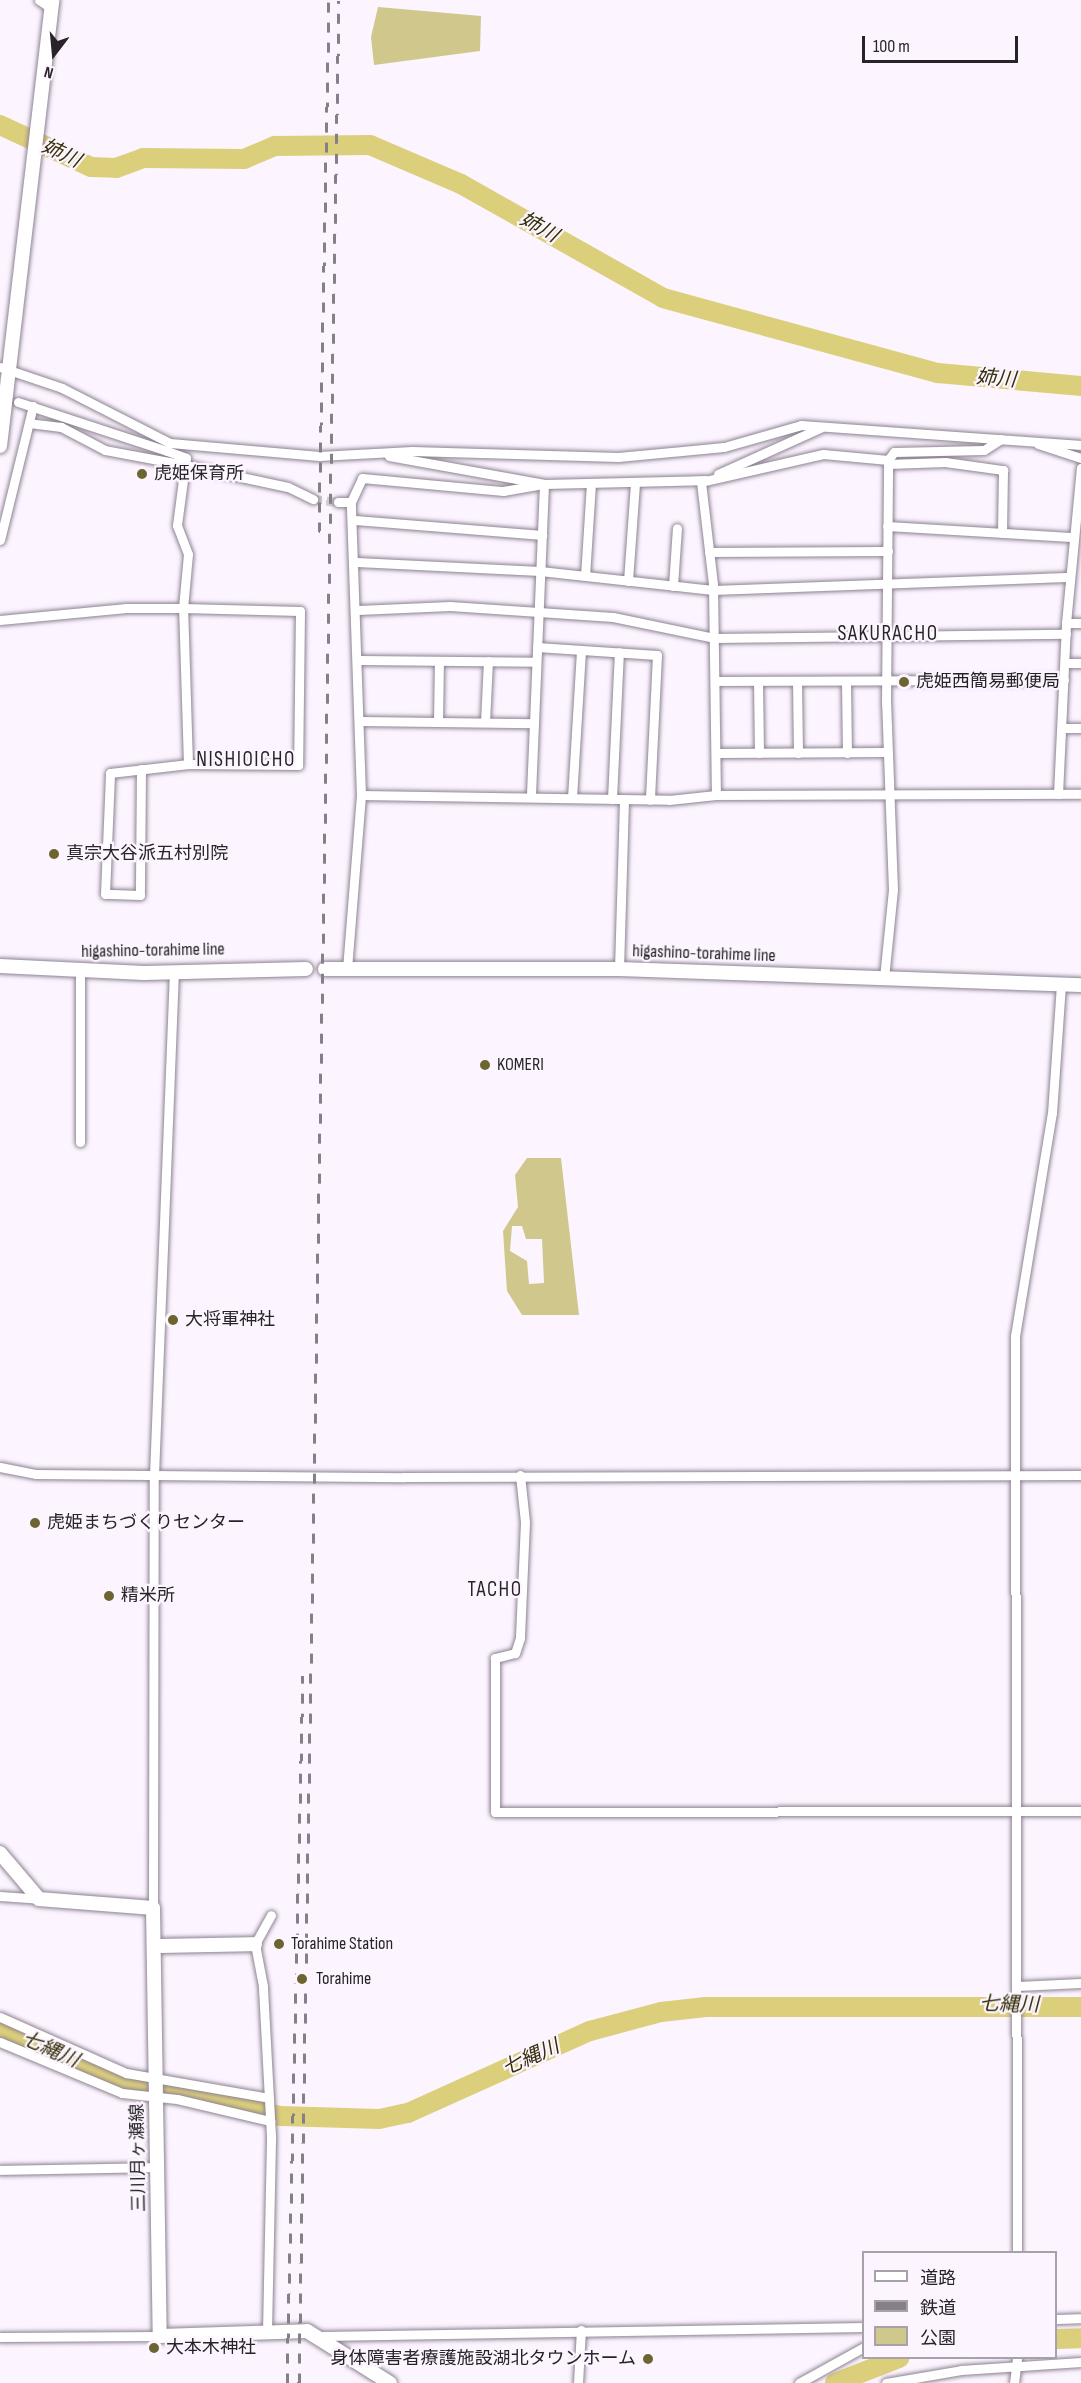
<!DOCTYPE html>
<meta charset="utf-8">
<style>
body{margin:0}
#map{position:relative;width:1081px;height:2383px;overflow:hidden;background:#fcf5ff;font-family:"Sofia Sans Condensed","Noto Sans JP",sans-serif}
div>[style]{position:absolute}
.green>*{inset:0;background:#cfc78c}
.river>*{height:20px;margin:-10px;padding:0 10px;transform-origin:10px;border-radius:10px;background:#dccf7b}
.minor-tunnel>*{height:9px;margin-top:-4.5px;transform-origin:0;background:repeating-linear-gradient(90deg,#d1cbd4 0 9px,transparent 0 13.5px)}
.roads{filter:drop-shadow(0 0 2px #8e8292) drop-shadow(0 0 2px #8e8292)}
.minor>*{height:9px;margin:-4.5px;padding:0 4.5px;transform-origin:4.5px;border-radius:4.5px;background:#fff}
.secondary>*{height:14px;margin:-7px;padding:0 7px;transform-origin:7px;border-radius:7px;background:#fff}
.rail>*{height:3px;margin-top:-1.5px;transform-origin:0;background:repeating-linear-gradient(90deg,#857f87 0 10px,transparent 0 20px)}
.dots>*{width:16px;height:16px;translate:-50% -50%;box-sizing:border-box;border:3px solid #fcf5ff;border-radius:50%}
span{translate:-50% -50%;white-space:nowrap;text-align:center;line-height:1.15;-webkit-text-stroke:4.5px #fcf5ff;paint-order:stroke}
.poi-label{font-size:18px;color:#272329}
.left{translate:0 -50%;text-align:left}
.right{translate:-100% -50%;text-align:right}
.street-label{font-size:18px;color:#272329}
.water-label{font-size:20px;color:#342e08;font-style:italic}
.quarter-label{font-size:21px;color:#272329;letter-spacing:1.5px}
.legend{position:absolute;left:862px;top:2251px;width:195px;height:108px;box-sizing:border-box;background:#fcf5ff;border:2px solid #a7a1a9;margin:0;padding:8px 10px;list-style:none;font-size:18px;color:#272329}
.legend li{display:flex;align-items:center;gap:12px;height:30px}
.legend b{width:30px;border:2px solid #a7a1a9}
.north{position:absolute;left:24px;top:24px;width:60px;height:60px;-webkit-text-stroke:4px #fcf5ff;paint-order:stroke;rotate:196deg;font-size:16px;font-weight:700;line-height:24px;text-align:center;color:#272329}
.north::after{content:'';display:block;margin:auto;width:21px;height:27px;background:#272329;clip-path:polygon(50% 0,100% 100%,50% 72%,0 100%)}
.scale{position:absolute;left:862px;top:36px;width:156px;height:27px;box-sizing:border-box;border:3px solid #272329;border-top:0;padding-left:8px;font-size:18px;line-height:21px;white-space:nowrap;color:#272329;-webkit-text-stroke:4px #fcf5ff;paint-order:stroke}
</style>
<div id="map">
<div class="green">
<i style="clip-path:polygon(378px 7px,481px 16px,480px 51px,374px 65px,371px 37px)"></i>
<i style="clip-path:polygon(evenodd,527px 1158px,561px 1158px,579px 1315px,522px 1315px,507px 1291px,503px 1231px,518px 1207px,515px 1175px,527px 1158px,512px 1226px,522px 1226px,526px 1239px,542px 1239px,544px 1283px,529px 1284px,527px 1261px,510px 1251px,512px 1226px)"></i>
</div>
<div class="river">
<i style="left:0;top:125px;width:100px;rotate:24.8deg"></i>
<i style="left:91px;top:167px;width:25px;rotate:2deg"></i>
<i style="left:116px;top:168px;width:29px;rotate:-20deg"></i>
<i style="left:143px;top:158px;width:101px;rotate:0.6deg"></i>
<i style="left:244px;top:159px;width:34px;rotate:-23deg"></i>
<i style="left:275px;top:146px;width:95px;rotate:-0.6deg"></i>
<i style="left:370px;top:145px;width:99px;rotate:23.2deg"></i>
<i style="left:461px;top:184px;width:232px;rotate:29.4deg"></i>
<i style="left:663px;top:298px;width:285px;rotate:15.3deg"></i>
<i style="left:938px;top:373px;width:144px;rotate:5.2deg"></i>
<i style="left:0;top:2028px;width:134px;rotate:23.7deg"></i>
<i style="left:123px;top:2082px;width:161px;rotate:12.2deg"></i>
<i style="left:280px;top:2116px;width:99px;rotate:1.7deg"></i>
<i style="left:379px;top:2119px;width:30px;rotate:-12deg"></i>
<i style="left:408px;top:2113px;width:200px;rotate:-24.3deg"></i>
<i style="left:590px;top:2031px;width:73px;rotate:-15deg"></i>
<i style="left:661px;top:2012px;width:45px;rotate:-6.3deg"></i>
<i style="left:706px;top:2007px;width:375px"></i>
<i style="left:1056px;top:2339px;width:25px;rotate:-2deg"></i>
<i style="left:835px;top:2383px;width:69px;rotate:-21.3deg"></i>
</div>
<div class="minor-tunnel">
<i style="left:313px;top:499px;width:25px;rotate:7deg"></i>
</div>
<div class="roads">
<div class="minor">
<i style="left:39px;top:0;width:14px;rotate:34deg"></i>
<i style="left:0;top:367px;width:65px;rotate:18.7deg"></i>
<i style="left:62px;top:388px;width:121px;rotate:27deg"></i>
<i style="left:170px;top:443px;width:150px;rotate:5deg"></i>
<i style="left:319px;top:456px;width:93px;rotate:-3.1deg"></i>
<i style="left:412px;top:451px;width:206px;rotate:1.7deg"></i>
<i style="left:618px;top:457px;width:106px;rotate:-5.4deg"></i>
<i style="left:724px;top:447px;width:80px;rotate:-15.9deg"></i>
<i style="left:801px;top:425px;width:281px;rotate:4.1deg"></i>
<i style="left:18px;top:402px;width:157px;rotate:18.2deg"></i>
<i style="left:167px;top:451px;width:20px;rotate:20deg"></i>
<i style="left:186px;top:458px;width:7px;rotate:98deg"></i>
<i style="left:185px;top:465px;width:105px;rotate:12.1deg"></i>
<i style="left:288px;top:487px;width:28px;rotate:26deg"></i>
<i style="left:1038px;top:444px;width:45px;rotate:18deg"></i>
<i style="left:389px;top:456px;width:158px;rotate:10.2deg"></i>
<i style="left:544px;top:484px;width:161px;rotate:-1.4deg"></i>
<i style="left:888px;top:460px;width:65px;rotate:-174.7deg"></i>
<i style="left:823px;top:454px;width:125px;rotate:167.1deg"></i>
<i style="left:701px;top:482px;width:103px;rotate:83.3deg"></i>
<i style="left:713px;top:584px;width:211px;rotate:89.2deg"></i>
<i style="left:716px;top:795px;width:365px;rotate:-0.2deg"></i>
<i style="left:888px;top:464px;width:57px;rotate:-2deg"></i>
<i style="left:945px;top:462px;width:59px;rotate:7.9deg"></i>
<i style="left:1003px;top:470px;width:63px;rotate:90.9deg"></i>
<i style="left:718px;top:474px;width:112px;rotate:-24.3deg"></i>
<i style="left:338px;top:502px;width:13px"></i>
<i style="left:355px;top:520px;width:188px;rotate:4.6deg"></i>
<i style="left:887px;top:526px;width:184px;rotate:3.4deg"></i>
<i style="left:0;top:540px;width:138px;rotate:-76.2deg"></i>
<i style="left:709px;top:552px;width:179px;rotate:-0.3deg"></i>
<i style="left:357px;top:562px;width:183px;rotate:2.8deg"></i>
<i style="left:540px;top:571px;width:174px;rotate:6.3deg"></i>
<i style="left:713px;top:590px;width:353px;rotate:-2.1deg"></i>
<i style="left:585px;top:576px;width:93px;rotate:-86.3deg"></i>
<i style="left:628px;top:581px;width:98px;rotate:-85.9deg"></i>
<i style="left:673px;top:586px;width:58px;rotate:-86.1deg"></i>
<i style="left:358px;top:610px;width:92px;rotate:-2.5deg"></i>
<i style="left:450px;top:606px;width:163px;rotate:3.9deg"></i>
<i style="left:613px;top:617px;width:103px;rotate:11.7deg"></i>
<i style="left:714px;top:638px;width:352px;rotate:-0.7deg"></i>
<i style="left:0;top:620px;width:127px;rotate:-5.4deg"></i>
<i style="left:126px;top:608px;width:57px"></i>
<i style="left:183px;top:608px;width:117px;rotate:1.5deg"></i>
<i style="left:300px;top:611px;width:154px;rotate:90.7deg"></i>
<i style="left:298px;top:765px;width:110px;rotate:-179.5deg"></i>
<i style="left:188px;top:764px;width:156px;rotate:-91.8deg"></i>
<i style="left:183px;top:608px;width:54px;rotate:-84.7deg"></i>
<i style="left:188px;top:554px;width:31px;rotate:-111deg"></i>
<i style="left:177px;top:525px;width:61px;rotate:-82.4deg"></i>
<i style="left:185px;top:465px;width:81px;rotate:-169.4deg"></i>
<i style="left:105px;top:450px;width:50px;rotate:-152.4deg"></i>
<i style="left:61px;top:427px;width:32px;rotate:-173deg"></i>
<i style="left:1066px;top:623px;width:156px;rotate:-84.5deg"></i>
<i style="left:537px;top:647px;width:120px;rotate:3.8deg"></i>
<i style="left:657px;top:655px;width:145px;rotate:92.8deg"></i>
<i style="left:359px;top:660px;width:177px;rotate:0.6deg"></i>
<i style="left:1065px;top:663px;width:16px"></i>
<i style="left:715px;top:681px;width:349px;rotate:-0.2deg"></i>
<i style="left:758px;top:681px;width:72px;rotate:89.2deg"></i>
<i style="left:797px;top:681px;width:72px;rotate:89.2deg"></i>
<i style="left:846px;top:682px;width:71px;rotate:89.2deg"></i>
<i style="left:360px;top:721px;width:174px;rotate:0.7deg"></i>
<i style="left:438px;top:722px;width:61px;rotate:-89.1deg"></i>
<i style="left:485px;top:722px;width:61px;rotate:-87.2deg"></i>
<i style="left:1062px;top:728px;width:19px"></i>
<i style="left:716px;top:753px;width:171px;rotate:-0.3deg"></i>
<i style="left:141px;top:769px;width:126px;rotate:90.5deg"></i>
<i style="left:140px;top:895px;width:35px;rotate:-178deg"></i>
<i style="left:105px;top:894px;width:121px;rotate:-87.6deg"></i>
<i style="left:110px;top:773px;width:79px;rotate:-6.6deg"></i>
<i style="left:1058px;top:794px;width:171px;rotate:-87.3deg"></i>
<i style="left:1066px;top:623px;width:15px"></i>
<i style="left:361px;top:795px;width:308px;rotate:0.9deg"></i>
<i style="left:669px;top:800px;width:47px;rotate:-6.1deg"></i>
<i style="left:572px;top:798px;width:148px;rotate:-86.5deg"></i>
<i style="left:612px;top:799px;width:147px;rotate:-87.3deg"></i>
<i style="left:347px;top:969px;width:175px;rotate:-85.4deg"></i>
<i style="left:361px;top:795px;width:293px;rotate:-92deg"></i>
<i style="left:351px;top:502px;width:26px;rotate:-65deg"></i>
<i style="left:362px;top:478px;width:142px;rotate:5.3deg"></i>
<i style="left:503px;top:491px;width:42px;rotate:-9.7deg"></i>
<i style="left:544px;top:484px;width:313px;rotate:92.4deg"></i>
<i style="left:619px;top:969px;width:170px;rotate:-88.3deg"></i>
<i style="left:884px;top:978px;width:88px;rotate:-84.2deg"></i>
<i style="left:893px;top:890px;width:187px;rotate:-92.1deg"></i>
<i style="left:886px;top:703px;width:243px;rotate:-89.5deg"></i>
<i style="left:888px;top:460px;width:10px;rotate:-53deg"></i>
<i style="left:894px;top:452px;width:90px;rotate:-1.3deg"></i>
<i style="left:984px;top:450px;width:20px;rotate:-33deg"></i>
<i style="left:80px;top:1142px;width:171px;rotate:-90deg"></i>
<i style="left:0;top:1467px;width:37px;rotate:11deg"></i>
<i style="left:36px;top:1474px;width:368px;rotate:0.5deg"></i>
<i style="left:404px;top:1477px;width:677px;rotate:-0.17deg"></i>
<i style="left:520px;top:1475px;width:47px;rotate:83.9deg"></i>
<i style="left:525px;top:1522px;width:116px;rotate:92.5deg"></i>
<i style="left:520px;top:1638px;width:16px;rotate:108deg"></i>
<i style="left:515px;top:1653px;width:21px;rotate:166deg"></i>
<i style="left:495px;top:1658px;width:154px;rotate:90deg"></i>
<i style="left:495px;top:1812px;width:586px;rotate:-0.1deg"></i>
<i style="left:0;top:1896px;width:39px;rotate:4deg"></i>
<i style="left:153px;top:1908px;width:433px;rotate:-89.9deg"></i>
<i style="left:154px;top:1475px;width:504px;rotate:-87.73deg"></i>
<i style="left:1017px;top:1986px;width:64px;rotate:-2.7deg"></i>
<i style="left:0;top:2017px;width:138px;rotate:24deg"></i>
<i style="left:126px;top:2073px;width:145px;rotate:9.9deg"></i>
<i style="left:0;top:2042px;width:132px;rotate:22.7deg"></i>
<i style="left:122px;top:2093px;width:55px;rotate:6.2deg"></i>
<i style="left:177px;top:2099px;width:96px;rotate:13.3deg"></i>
<i style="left:0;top:2170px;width:157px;rotate:-1.1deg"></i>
<i style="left:1017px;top:2252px;width:916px;rotate:-90.13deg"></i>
<i style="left:1015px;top:1336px;width:226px;rotate:-80.6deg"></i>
<i style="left:1052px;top:1113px;width:129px;rotate:-86deg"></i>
<i style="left:1056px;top:2319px;width:25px;rotate:-2deg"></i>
<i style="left:267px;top:2331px;width:195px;rotate:-88.8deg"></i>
<i style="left:271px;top:2136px;width:150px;rotate:-93.1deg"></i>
<i style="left:263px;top:1986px;width:43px;rotate:-100.8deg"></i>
<i style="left:255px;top:1944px;width:33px;rotate:-61deg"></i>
<i style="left:322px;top:2336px;width:542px;rotate:-0.95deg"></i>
<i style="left:0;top:2337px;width:160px;rotate:-0.4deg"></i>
<i style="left:578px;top:2383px;width:53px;rotate:-86.8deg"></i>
<i style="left:799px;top:2383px;width:74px;rotate:-29deg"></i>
<i style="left:886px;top:2383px;width:76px;rotate:-9.8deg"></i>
<i style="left:961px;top:2370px;width:120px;rotate:-3.8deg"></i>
<i style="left:1014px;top:2383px;width:25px;rotate:-83deg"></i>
</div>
<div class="secondary">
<i style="left:0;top:446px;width:449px;rotate:-83.3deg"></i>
<i style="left:0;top:966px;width:144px;rotate:2.8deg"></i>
<i style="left:144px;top:973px;width:162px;rotate:-1.4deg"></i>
<i style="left:325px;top:969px;width:294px"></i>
<i style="left:619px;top:969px;width:462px;rotate:2deg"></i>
<i style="left:0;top:1853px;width:60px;rotate:49.7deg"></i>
<i style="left:39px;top:1899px;width:114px;rotate:4.5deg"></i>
<i style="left:153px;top:1908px;width:428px;rotate:89.1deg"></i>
<i style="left:160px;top:2336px;width:147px;rotate:-1.9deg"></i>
<i style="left:307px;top:2331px;width:98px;rotate:32.1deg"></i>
<i style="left:154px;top:1946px;width:101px;rotate:-1.1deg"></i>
</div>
</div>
<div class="rail">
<i style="left:319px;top:532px;width:532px;rotate:-88.92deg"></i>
<i style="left:287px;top:2383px;width:708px;rotate:-88.71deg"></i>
<i style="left:299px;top:2383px;width:2383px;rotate:-89.04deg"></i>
</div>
<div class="dots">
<i style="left:142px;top:474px;background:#6c6431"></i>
<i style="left:904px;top:682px;background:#6c6431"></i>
<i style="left:54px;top:854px;background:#6c6431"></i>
<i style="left:485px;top:1065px;background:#6c6431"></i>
<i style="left:173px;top:1320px;background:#6c6431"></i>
<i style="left:35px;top:1523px;background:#6c6431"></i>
<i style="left:109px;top:1596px;background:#6c6431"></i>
<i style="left:279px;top:1944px;background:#6c6431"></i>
<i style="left:302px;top:1979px;background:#6c6431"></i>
<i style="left:154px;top:2348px;background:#6c6431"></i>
<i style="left:648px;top:2359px;background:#6c6431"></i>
</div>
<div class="poi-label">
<span class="left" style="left:154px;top:474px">虎姫保育所</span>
<span class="left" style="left:916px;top:682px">虎姫西簡易郵便局</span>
<span class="left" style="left:66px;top:854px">真宗大谷派五村別院</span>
<span class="left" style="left:497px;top:1065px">KOMERI</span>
<span class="left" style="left:185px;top:1320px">大将軍神社</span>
<span class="left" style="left:47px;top:1523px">虎姫まちづくりセンター</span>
<span class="left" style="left:121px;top:1596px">精米所</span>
<span class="left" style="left:291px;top:1944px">Torahime Station</span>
<span class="left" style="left:316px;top:1979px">Torahime</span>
<span class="left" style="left:166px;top:2348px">大本木神社</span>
<span class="right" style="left:636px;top:2359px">身体障害者療護施設湖北タウンホーム</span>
</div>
<div class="street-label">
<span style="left:153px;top:951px;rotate:-1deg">higashino-torahime line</span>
<span style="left:704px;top:954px;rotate:2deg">higashino-torahime line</span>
<span style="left:139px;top:2158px;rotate:-91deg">三川月ヶ瀬線</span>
</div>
<div class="water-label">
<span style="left:61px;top:154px;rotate:25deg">姉川</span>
<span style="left:539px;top:228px;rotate:29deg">姉川</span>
<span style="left:996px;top:379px;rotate:5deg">姉川</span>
<span style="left:1009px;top:2005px;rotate:1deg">七縄川</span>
<span style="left:50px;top:2050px;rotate:24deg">七縄川</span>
<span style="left:531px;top:2058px;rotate:-24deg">七縄川</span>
</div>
<div class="quarter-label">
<span style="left:888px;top:634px">SAKURACHO</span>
<span style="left:246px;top:760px">NISHIOICHO</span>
<span style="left:495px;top:1590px">TACHO</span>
</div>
<ul class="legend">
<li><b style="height:8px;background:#fff"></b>道路</li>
<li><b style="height:8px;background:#857f87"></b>鉄道</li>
<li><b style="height:16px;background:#cfc78c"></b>公園</li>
</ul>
<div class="north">N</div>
<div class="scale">100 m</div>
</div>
